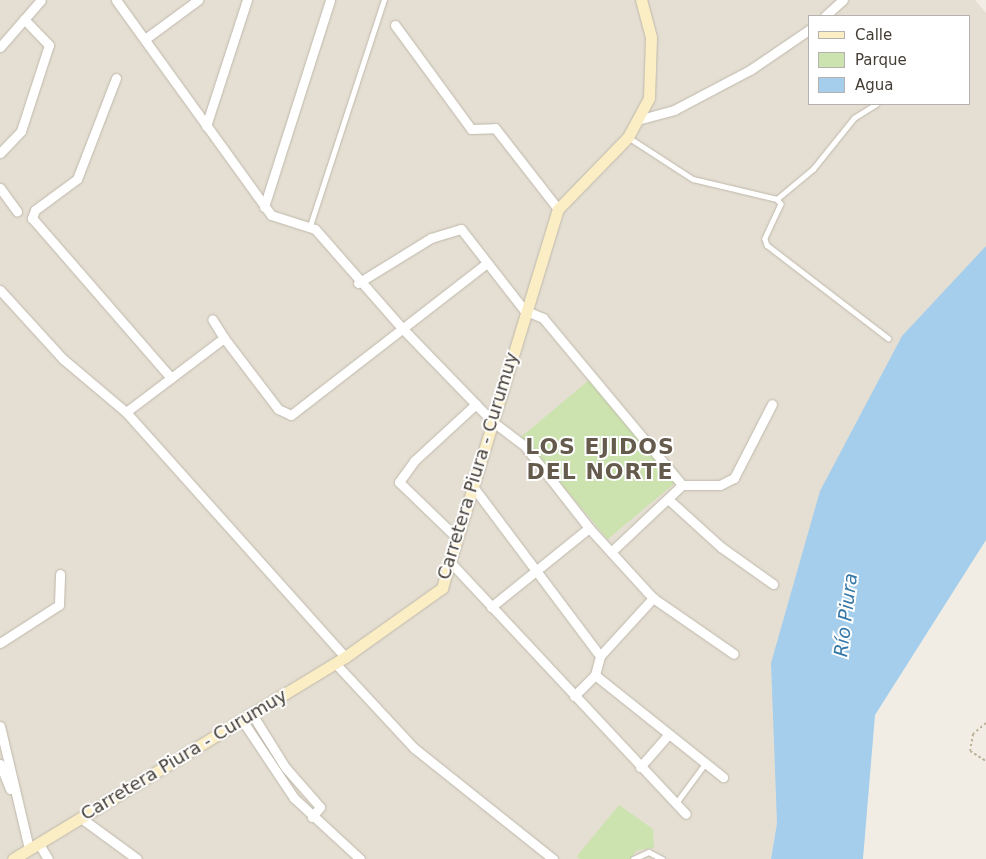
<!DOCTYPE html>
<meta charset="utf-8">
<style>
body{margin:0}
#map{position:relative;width:986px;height:859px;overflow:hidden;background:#f1ede5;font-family:"DejaVu Sans",sans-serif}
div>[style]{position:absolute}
.residential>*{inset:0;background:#e5dfd3}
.green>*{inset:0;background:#cce3af;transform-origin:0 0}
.water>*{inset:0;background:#a4ceeb}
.path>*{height:2px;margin-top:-1px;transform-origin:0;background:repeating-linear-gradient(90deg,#bdb19a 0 2.5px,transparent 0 5px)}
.roads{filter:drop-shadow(0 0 1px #bfb8ab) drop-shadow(0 0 1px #bfb8ab)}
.service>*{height:4.5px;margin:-2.25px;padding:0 2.25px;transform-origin:2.25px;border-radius:2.25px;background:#fff}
.minor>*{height:9px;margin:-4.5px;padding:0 4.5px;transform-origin:4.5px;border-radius:4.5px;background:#fff}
.secondary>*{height:11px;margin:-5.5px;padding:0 5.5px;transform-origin:5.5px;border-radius:5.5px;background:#fbeec5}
span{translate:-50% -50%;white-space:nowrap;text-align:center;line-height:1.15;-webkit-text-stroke:4px #fff;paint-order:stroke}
.street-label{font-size:18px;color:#433d35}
.water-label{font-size:19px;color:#3577a7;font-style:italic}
.district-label{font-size:22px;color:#655b4d;font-weight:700;letter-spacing:1px}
.legend{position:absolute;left:808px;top:15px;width:162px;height:90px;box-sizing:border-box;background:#fff;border:1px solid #b4b1ae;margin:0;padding:6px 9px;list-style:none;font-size:15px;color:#433d35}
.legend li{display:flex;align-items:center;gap:10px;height:25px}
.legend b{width:25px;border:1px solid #b4b1ae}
</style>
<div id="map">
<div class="residential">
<i style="clip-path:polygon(evenodd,0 0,975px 0,986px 13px,986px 247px,777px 823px,771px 859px,0 859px,0 0,810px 16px,970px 16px,970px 104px,810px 104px,810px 16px)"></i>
</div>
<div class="green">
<i style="left:589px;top:380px;width:134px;height:88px;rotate:50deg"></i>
<i style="clip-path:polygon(619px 805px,653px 829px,654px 848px,637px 850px,630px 859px,580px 859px,577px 856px)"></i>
</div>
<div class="water">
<i style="clip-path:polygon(986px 246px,986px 540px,875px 715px,863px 859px,771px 859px,777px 823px,771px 663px,820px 491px,902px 336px)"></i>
</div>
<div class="path">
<i style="left:986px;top:723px;width:17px;rotate:140deg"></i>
<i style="left:973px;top:734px;width:17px;rotate:100deg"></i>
<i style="left:970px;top:751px;width:19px;rotate:32deg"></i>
</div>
<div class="roads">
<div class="service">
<i style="left:628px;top:137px;width:77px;rotate:32.9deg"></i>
<i style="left:693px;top:179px;width:86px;rotate:13.4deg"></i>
<i style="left:777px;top:199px;width:6px;rotate:51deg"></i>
<i style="left:781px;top:204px;width:38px;rotate:115deg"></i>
<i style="left:765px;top:239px;width:6px;rotate:72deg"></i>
<i style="left:767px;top:245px;width:153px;rotate:37.5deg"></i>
<i style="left:777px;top:199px;width:47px;rotate:-39.8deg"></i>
<i style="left:813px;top:169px;width:65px;rotate:-51.2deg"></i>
<i style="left:854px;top:118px;width:26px;rotate:-32deg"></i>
<i style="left:310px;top:226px;width:238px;rotate:-71.9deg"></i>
<i style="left:676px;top:803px;width:47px;rotate:-53.6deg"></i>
<i style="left:633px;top:859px;width:17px;rotate:-24deg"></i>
<i style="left:649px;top:852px;width:15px;rotate:28deg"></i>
</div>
<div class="minor">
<i style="left:116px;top:0;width:265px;rotate:54.2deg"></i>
<i style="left:271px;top:215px;width:46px;rotate:17.7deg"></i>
<i style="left:315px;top:229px;width:130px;rotate:48.7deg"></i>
<i style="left:401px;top:327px;width:132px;rotate:45.9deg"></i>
<i style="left:493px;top:422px;width:39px;rotate:37deg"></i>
<i style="left:524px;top:445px;width:105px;rotate:51.9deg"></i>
<i style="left:589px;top:528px;width:95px;rotate:47.6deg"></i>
<i style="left:653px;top:598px;width:98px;rotate:34.7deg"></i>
<i style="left:825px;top:16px;width:24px;rotate:-42deg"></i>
<i style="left:395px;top:25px;width:129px;rotate:53.8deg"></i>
<i style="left:471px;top:129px;width:24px;rotate:-2deg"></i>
<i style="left:495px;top:128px;width:103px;rotate:52.1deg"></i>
<i style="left:145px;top:39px;width:66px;rotate:-36.3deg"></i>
<i style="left:0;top:47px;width:62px;rotate:-48.9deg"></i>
<i style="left:116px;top:78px;width:108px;rotate:111.1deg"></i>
<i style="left:77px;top:179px;width:52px;rotate:143.6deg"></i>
<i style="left:35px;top:210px;width:9px;rotate:111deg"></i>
<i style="left:32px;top:218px;width:212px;rotate:49deg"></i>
<i style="left:641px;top:119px;width:34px;rotate:-15deg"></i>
<i style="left:674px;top:110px;width:86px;rotate:-27.8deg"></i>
<i style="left:750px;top:70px;width:73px;rotate:-34.3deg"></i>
<i style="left:206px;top:126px;width:133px;rotate:-72deg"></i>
<i style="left:0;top:153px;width:30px;rotate:-46deg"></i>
<i style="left:21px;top:131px;width:90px;rotate:-72deg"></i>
<i style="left:49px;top:45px;width:36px;rotate:-134deg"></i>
<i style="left:0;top:188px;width:29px;rotate:54deg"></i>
<i style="left:264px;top:207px;width:217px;rotate:-72.3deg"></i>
<i style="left:358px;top:283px;width:86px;rotate:-31.7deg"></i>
<i style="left:431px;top:238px;width:31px;rotate:-17deg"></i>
<i style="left:461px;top:229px;width:103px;rotate:52.1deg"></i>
<i style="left:524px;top:310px;width:21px;rotate:23deg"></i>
<i style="left:543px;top:318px;width:217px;rotate:50.2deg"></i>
<i style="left:0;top:290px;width:93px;rotate:47.6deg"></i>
<i style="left:63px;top:359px;width:82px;rotate:40.1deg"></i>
<i style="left:126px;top:412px;width:329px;rotate:48.2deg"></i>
<i style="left:224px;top:338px;width:89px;rotate:52.7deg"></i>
<i style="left:278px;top:409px;width:14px;rotate:25deg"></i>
<i style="left:291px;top:415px;width:248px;rotate:-37.8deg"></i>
<i style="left:126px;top:412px;width:123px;rotate:-37.1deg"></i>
<i style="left:224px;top:338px;width:22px;rotate:-122deg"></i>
<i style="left:474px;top:488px;width:210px;rotate:53.1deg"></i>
<i style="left:668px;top:499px;width:72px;rotate:42.2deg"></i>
<i style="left:721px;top:547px;width:64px;rotate:35.4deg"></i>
<i style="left:458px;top:539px;width:82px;rotate:-136deg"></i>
<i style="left:399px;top:482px;width:26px;rotate:-54deg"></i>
<i style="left:414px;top:461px;width:84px;rotate:-42.6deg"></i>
<i style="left:611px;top:552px;width:98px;rotate:-43.3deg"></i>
<i style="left:682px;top:485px;width:38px"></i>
<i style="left:720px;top:485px;width:16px;rotate:-27deg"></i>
<i style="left:734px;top:478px;width:83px;rotate:-62.8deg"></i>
<i style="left:452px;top:564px;width:342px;rotate:46.9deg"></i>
<i style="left:491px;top:607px;width:126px;rotate:-38.9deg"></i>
<i style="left:0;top:643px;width:70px;rotate:-32.8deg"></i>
<i style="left:59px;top:605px;width:31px;rotate:-88deg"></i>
<i style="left:335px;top:663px;width:116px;rotate:47.1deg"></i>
<i style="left:414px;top:748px;width:178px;rotate:38.6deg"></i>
<i style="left:595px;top:675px;width:164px;rotate:38.6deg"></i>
<i style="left:574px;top:696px;width:30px;rotate:-45deg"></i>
<i style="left:595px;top:675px;width:20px;rotate:-75deg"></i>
<i style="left:600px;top:656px;width:79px;rotate:-47.6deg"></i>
<i style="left:252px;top:714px;width:62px;rotate:58.1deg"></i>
<i style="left:285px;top:767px;width:53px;rotate:48.8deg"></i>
<i style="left:320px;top:807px;width:13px;rotate:129deg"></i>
<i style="left:242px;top:720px;width:94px;rotate:56.3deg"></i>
<i style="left:294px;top:798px;width:90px;rotate:42.7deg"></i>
<i style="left:0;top:726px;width:126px;rotate:76.7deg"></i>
<i style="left:0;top:764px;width:27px;rotate:68deg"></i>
<i style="left:640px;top:767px;width:43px;rotate:-48.8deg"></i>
<i style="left:81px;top:818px;width:69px;rotate:36.2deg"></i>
<i style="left:39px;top:844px;width:17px;rotate:59deg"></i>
</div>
<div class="secondary">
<i style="left:13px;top:859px;width:389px;rotate:-31.3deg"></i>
<i style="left:345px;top:657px;width:119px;rotate:-35.4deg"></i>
<i style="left:442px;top:588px;width:396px;rotate:-73deg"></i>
<i style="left:558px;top:209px;width:100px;rotate:-45.8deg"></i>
<i style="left:628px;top:137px;width:44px;rotate:-61.7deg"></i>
<i style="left:649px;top:98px;width:61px;rotate:-88.1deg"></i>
<i style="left:651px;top:37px;width:38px;rotate:-105deg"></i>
</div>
</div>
<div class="street-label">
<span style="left:478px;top:466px;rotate:-73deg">Carretera Piura - Curumuy</span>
<span style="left:184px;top:755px;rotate:-31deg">Carretera Piura - Curumuy</span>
</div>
<div class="water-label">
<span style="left:846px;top:615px;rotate:-83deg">Río Piura</span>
</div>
<div class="district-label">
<span style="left:600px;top:459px">LOS EJIDOS<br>DEL NORTE</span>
</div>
<ul class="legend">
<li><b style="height:6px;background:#fbeec5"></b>Calle</li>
<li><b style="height:14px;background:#cce3af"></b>Parque</li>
<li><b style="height:14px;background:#a4ceeb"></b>Agua</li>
</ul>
</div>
